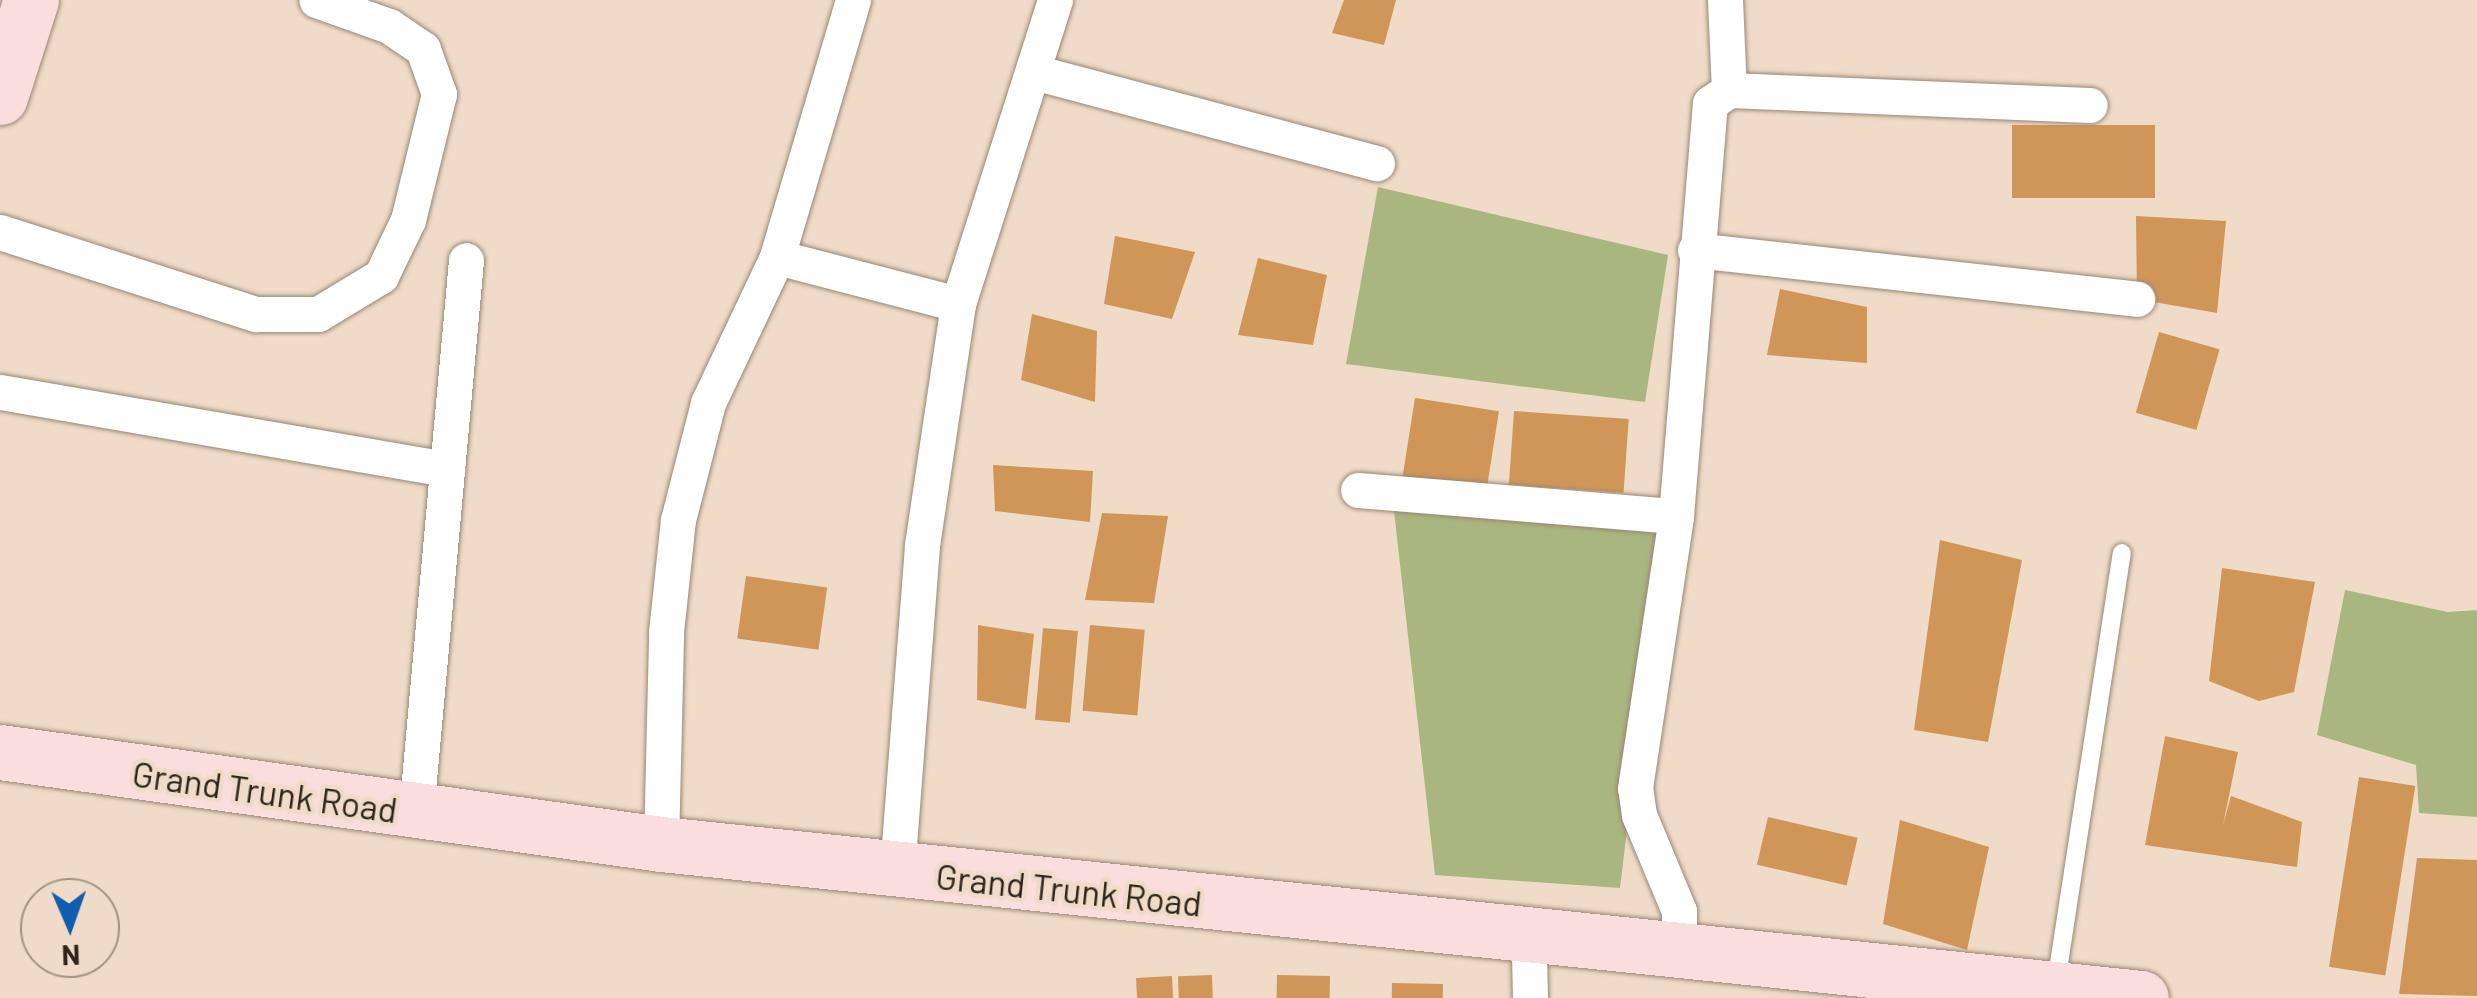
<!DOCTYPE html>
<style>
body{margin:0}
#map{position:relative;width:2477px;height:998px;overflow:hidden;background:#efdbc8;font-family:Barlow,sans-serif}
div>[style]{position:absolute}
.green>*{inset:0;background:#aab680}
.building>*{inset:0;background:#d09658;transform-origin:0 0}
.roads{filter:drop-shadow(0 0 2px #988674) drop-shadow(0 0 2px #988674)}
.service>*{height:18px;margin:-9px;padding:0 9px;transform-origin:9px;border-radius:9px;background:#fff}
.minor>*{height:35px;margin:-17.5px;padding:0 17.5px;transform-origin:17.5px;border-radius:17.5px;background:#fff}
.primary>*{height:55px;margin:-27.5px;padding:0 27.5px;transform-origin:27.5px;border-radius:27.5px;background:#fadddd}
span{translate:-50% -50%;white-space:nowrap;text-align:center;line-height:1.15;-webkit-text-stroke:9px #efdbc8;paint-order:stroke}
.street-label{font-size:35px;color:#2c241d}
.north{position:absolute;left:20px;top:878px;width:100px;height:100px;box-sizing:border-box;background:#efdbc8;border:2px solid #a19284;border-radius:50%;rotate:178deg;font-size:28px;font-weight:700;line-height:40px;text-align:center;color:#2c241d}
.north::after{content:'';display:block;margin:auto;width:35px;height:45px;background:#105ead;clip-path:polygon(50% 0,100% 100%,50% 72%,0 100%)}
</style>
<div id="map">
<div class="green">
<i style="clip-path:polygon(1378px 187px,1668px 255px,1645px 402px,1346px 364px)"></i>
<i style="clip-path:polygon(1394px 511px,1663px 532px,1620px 888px,1435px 875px)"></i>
<i style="clip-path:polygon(2345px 590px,2448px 612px,2477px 610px,2477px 817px,2419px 813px,2416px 765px,2317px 735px)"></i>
</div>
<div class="building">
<i style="clip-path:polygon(1344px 0,1396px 0,1384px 45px,1332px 33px)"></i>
<i style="left:2012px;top:125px;width:143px;height:73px"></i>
<i style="clip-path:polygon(2136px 216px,2226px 221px,2217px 313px,2137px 299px)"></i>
<i style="clip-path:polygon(1115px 236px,1195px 252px,1172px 319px,1104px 304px)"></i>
<i style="clip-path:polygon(1258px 258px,1327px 275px,1313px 345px,1238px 335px)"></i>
<i style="clip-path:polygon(1780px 289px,1867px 307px,1867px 363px,1767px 355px)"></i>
<i style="clip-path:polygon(1032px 314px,1097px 331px,1095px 402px,1021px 380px)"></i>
<i style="left:2159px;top:332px;width:63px;height:84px;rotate:16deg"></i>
<i style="left:1415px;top:398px;width:85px;height:80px;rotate:9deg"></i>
<i style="left:1514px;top:411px;width:115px;height:74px;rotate:4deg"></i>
<i style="clip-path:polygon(993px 465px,1093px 471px,1090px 522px,995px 511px)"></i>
<i style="clip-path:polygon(1102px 513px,1168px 516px,1154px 603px,1085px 600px)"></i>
<i style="clip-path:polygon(1940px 540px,2022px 560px,1988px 742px,1914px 730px)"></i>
<i style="clip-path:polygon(2222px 568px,2315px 582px,2294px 692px,2259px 701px,2209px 681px)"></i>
<i style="left:746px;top:576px;width:82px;height:63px;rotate:8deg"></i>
<i style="clip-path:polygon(978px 625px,1034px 634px,1026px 709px,977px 700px)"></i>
<i style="left:1090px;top:625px;width:55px;height:86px;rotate:5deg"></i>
<i style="left:1043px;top:628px;width:35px;height:92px;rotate:5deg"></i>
<i style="clip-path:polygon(2165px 736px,2238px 752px,2223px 825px,2231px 796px,2302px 822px,2297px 867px,2145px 845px)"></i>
<i style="left:2359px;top:777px;width:57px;height:192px;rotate:9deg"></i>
<i style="left:1768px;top:817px;width:92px;height:49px;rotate:13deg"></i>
<i style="clip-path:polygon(1900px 820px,1989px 847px,1967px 950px,1883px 924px)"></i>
<i style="clip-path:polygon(2417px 858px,2477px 860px,2477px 996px,2399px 994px)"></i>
<i style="left:1212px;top:975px;width:23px;height:34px;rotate:88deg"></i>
<i style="left:1277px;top:975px;width:53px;height:23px;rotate:1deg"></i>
<i style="left:1172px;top:976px;width:22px;height:36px;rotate:87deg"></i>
<i style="left:1392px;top:983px;width:51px;height:15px;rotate:1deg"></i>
</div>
<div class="roads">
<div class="service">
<i style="left:2056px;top:983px;width:435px;rotate:-81.3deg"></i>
</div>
<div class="minor">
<i style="left:853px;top:0;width:268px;rotate:106.5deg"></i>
<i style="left:777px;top:257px;width:187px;rotate:14.6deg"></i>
<i style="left:1725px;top:0;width:90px;rotate:87.5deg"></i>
<i style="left:1034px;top:72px;width:355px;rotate:14.9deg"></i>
<i style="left:0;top:232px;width:269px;rotate:17.8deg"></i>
<i style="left:256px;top:314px;width:62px"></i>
<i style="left:318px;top:314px;width:74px;rotate:-31.1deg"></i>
<i style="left:381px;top:276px;width:62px;rotate:-64.3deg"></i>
<i style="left:408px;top:220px;width:130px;rotate:-76.2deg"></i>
<i style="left:439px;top:94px;width:48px;rotate:-109.6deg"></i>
<i style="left:423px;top:49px;width:41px;rotate:-145.9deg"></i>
<i style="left:389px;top:26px;width:77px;rotate:-160.4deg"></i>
<i style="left:1695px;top:250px;width:445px;rotate:6.3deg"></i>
<i style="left:0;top:392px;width:454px;rotate:9.8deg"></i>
<i style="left:1358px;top:490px;width:319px;rotate:4.7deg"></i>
<i style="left:416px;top:813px;width:555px;rotate:-84.83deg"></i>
<i style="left:661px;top:844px;width:212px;rotate:-88.6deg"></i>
<i style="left:666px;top:632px;width:113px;rotate:-83.9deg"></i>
<i style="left:678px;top:520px;width:121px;rotate:-75.6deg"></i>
<i style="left:708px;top:403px;width:161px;rotate:-64.7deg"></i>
<i style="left:897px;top:871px;width:327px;rotate:-85.6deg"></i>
<i style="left:922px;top:545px;width:244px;rotate:-81.5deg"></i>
<i style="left:958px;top:304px;width:319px;rotate:-72.3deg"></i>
<i style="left:1679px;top:950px;width:39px;rotate:-90deg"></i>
<i style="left:1679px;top:911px;width:104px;rotate:-112.6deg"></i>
<i style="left:1639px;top:815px;width:27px;rotate:-98deg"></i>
<i style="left:1635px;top:788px;width:275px;rotate:-81.4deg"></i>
<i style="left:1676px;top:516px;width:414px;rotate:-85.3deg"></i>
<i style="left:1710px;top:103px;width:23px;rotate:-34deg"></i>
<i style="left:1729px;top:90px;width:361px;rotate:2.4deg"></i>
<i style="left:1529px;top:954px;width:44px;rotate:88.7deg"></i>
</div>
<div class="primary">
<i style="left:0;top:97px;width:102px;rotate:-72.3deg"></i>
<i style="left:0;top:752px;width:667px;rotate:7.92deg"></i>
<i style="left:661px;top:844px;width:1488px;rotate:5.94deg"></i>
</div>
</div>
<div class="street-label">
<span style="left:265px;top:791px;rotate:8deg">Grand Trunk Road</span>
<span style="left:1069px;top:889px;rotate:6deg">Grand Trunk Road</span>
</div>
<div class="north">N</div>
</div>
